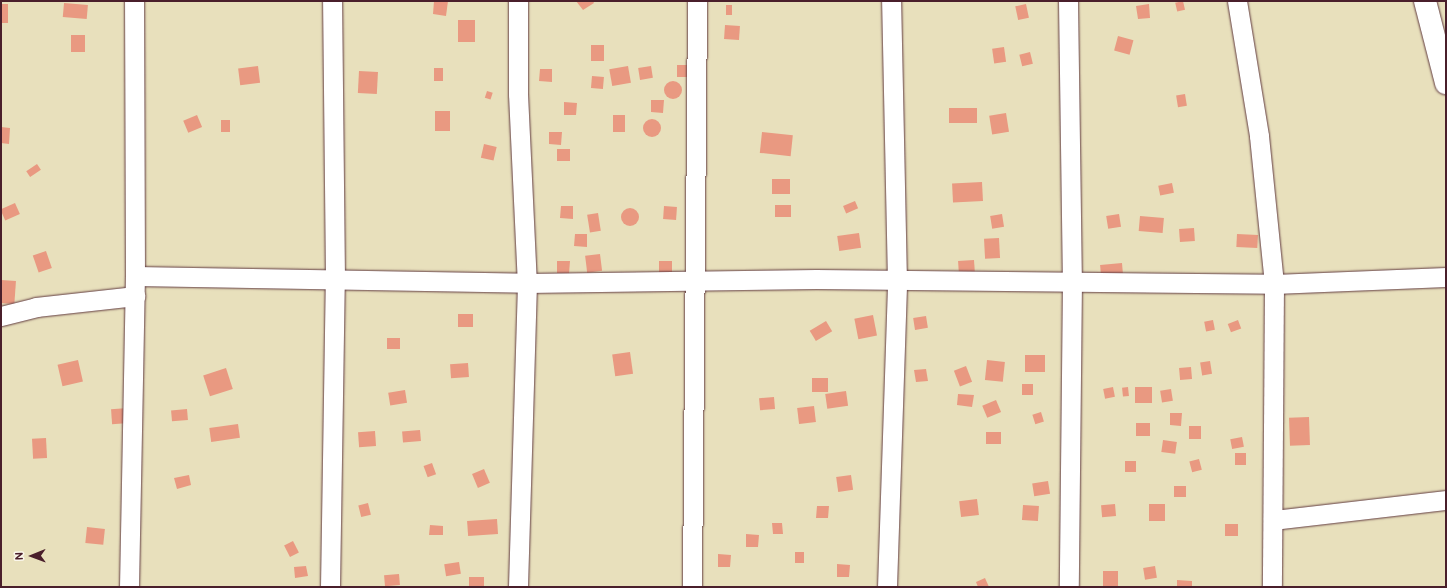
<!DOCTYPE html>
<style>
body{margin:0}
#map{position:relative;width:1447px;height:588px;overflow:hidden;background:#e8e0bc;font-family:"Balsamiq Sans",sans-serif}
div>[style]{position:absolute}
.building>*{inset:0;background:#e99981;transform-origin:0 0}
.round{border-radius:50%}
.roads{filter:drop-shadow(0 0 1px #623c41) drop-shadow(0 0 1px #623c41)}
.minor>*{height:19px;margin:-9.5px;padding:0 9.5px;transform-origin:9.5px;border-radius:9.5px;background:#fff}
.primary>*{height:22px;margin:-11px;padding:0 11px;transform-origin:11px;border-radius:11px;background:#fff}
span{translate:-50% -50%;white-space:nowrap;text-align:center;line-height:1.15;-webkit-text-stroke:3px #fbf7ec;paint-order:stroke}
.frame{position:absolute;inset:0;border:2px solid #4a1f2b;pointer-events:none}
.north{position:absolute;left:12px;top:536px;width:40px;height:40px;-webkit-text-stroke:3px #fbf7ec;paint-order:stroke;rotate:269deg;font-size:11px;font-weight:700;line-height:16px;text-align:center;color:#4a1f2b}
.north::after{content:'';display:block;margin:auto;width:14px;height:18px;background:#4a1f2b;clip-path:polygon(50% 0,100% 100%,50% 72%,0 100%)}
</style>
<div id="map">
<div class="building">
<i style="clip-path:polygon(434px 1px,448px 1px,446px 16px,433px 14px)"></i>
<i style="clip-path:polygon(576px 1px,593px 1px,594px 3px,583px 10px)"></i>
<i style="left:1183px;top:1px;width:9px;height:8px;rotate:77deg"></i>
<i style="left:64px;top:3px;width:24px;height:14px;rotate:5deg"></i>
<i style="left:1px;top:4px;width:7px;height:19px"></i>
<i style="left:1026px;top:4px;width:14px;height:11px;rotate:78deg"></i>
<i style="clip-path:polygon(1149px 4px,1150px 18px,1138px 19px,1136px 6px)"></i>
<i style="left:726px;top:5px;width:6px;height:10px"></i>
<i style="left:458px;top:20px;width:17px;height:22px"></i>
<i style="left:725px;top:25px;width:15px;height:14px;rotate:4deg"></i>
<i style="left:85px;top:35px;width:17px;height:14px;rotate:90deg"></i>
<i style="left:1118px;top:36px;width:16px;height:15px;rotate:15deg"></i>
<i style="left:604px;top:45px;width:16px;height:13px;rotate:90deg"></i>
<i style="left:1004px;top:47px;width:15px;height:12px;rotate:82deg"></i>
<i style="left:1030px;top:52px;width:12px;height:11px;rotate:76deg"></i>
<i style="left:677px;top:65px;width:10px;height:12px"></i>
<i style="left:258px;top:66px;width:17px;height:20px;rotate:83deg"></i>
<i style="left:628px;top:66px;width:17px;height:19px;rotate:80deg"></i>
<i style="left:651px;top:66px;width:12px;height:13px;rotate:81deg"></i>
<i style="left:434px;top:68px;width:9px;height:13px"></i>
<i style="clip-path:polygon(540px 69px,552px 69px,552px 82px,539px 81px)"></i>
<i style="left:359px;top:71px;width:19px;height:22px;rotate:3deg"></i>
<i style="left:592px;top:76px;width:12px;height:12px;rotate:5deg"></i>
<i class="round" style="left:664px;top:81px;width:18px;height:18px"></i>
<i style="left:487px;top:91px;width:6px;height:7px;rotate:18deg"></i>
<i style="left:1185px;top:94px;width:12px;height:9px;rotate:81deg"></i>
<i style="clip-path:polygon(651px 100px,664px 100px,663px 113px,651px 112px)"></i>
<i style="clip-path:polygon(564px 102px,577px 103px,576px 115px,564px 115px)"></i>
<i style="left:949px;top:108px;width:28px;height:15px"></i>
<i style="left:435px;top:111px;width:15px;height:20px"></i>
<i style="left:1006px;top:113px;width:19px;height:17px;rotate:81deg"></i>
<i style="left:197px;top:115px;width:13px;height:15px;rotate:67deg"></i>
<i style="left:613px;top:115px;width:12px;height:17px"></i>
<i class="round" style="left:643px;top:119px;width:18px;height:18px"></i>
<i style="left:221px;top:120px;width:9px;height:12px"></i>
<i style="clip-path:polygon(1px 127px,10px 128px,9px 144px,1px 143px)"></i>
<i style="clip-path:polygon(549px 132px,562px 132px,561px 145px,549px 144px)"></i>
<i style="left:762px;top:132px;width:31px;height:21px;rotate:6deg"></i>
<i style="left:484px;top:144px;width:13px;height:14px;rotate:13deg"></i>
<i style="left:557px;top:149px;width:13px;height:12px"></i>
<i style="left:37px;top:164px;width:7px;height:13px;rotate:56deg"></i>
<i style="left:772px;top:179px;width:18px;height:15px"></i>
<i style="left:982px;top:182px;width:19px;height:30px;rotate:87deg"></i>
<i style="left:1172px;top:183px;width:10px;height:14px;rotate:79deg"></i>
<i style="left:855px;top:201px;width:8px;height:13px;rotate:67deg"></i>
<i style="left:15px;top:203px;width:12px;height:16px;rotate:66deg"></i>
<i style="left:775px;top:205px;width:16px;height:12px"></i>
<i style="clip-path:polygon(561px 206px,573px 206px,573px 219px,560px 218px)"></i>
<i style="left:664px;top:206px;width:13px;height:13px;rotate:4deg"></i>
<i class="round" style="left:621px;top:208px;width:18px;height:18px"></i>
<i style="left:598px;top:213px;width:18px;height:11px;rotate:81deg"></i>
<i style="left:1002px;top:214px;width:13px;height:12px;rotate:81deg"></i>
<i style="left:1119px;top:214px;width:13px;height:13px;rotate:81deg"></i>
<i style="left:1140px;top:216px;width:24px;height:15px;rotate:5deg"></i>
<i style="left:1194px;top:228px;width:13px;height:15px;rotate:86deg"></i>
<i style="left:859px;top:233px;width:15px;height:22px;rotate:82deg"></i>
<i style="clip-path:polygon(575px 234px,587px 234px,587px 247px,574px 246px)"></i>
<i style="left:1237px;top:234px;width:21px;height:13px;rotate:3deg"></i>
<i style="left:999px;top:238px;width:20px;height:15px;rotate:87deg"></i>
<i style="left:46px;top:251px;width:18px;height:14px;rotate:71deg"></i>
<i style="left:600px;top:254px;width:17px;height:15px;rotate:83deg"></i>
<i style="left:974px;top:260px;width:13px;height:16px;rotate:86deg"></i>
<i style="clip-path:polygon(557px 261px,570px 261px,569px 274px,557px 273px)"></i>
<i style="left:659px;top:261px;width:13px;height:12px"></i>
<i style="left:1122px;top:263px;width:12px;height:22px;rotate:85deg"></i>
<i style="left:1px;top:280px;width:15px;height:23px;rotate:4deg"></i>
<i style="left:458px;top:314px;width:15px;height:13px"></i>
<i style="left:873px;top:315px;width:21px;height:19px;rotate:79deg"></i>
<i style="left:926px;top:316px;width:12px;height:13px;rotate:81deg"></i>
<i style="left:1213px;top:320px;width:10px;height:9px;rotate:79deg"></i>
<i style="left:1238px;top:320px;width:9px;height:11px;rotate:69deg"></i>
<i style="left:826px;top:321px;width:12px;height:19px;rotate:59deg"></i>
<i style="left:387px;top:338px;width:13px;height:11px"></i>
<i style="left:630px;top:352px;width:22px;height:18px;rotate:82deg"></i>
<i style="left:1025px;top:355px;width:20px;height:17px"></i>
<i style="left:78px;top:360px;width:22px;height:21px;rotate:77deg"></i>
<i style="left:987px;top:360px;width:18px;height:20px;rotate:6deg"></i>
<i style="left:1210px;top:361px;width:13px;height:10px;rotate:81deg"></i>
<i style="left:468px;top:363px;width:14px;height:18px;rotate:86deg"></i>
<i style="left:966px;top:366px;width:17px;height:13px;rotate:69deg"></i>
<i style="left:1191px;top:367px;width:12px;height:12px;rotate:85deg"></i>
<i style="left:226px;top:368px;width:22px;height:24px;rotate:72deg"></i>
<i style="clip-path:polygon(926px 369px,928px 381px,916px 382px,914px 370px)"></i>
<i style="left:812px;top:378px;width:16px;height:14px"></i>
<i style="left:1022px;top:384px;width:11px;height:11px"></i>
<i style="left:1113px;top:387px;width:10px;height:10px;rotate:79deg"></i>
<i style="left:1128px;top:387px;width:9px;height:6px;rotate:84deg"></i>
<i style="left:1135px;top:387px;width:17px;height:16px"></i>
<i style="left:1171px;top:389px;width:12px;height:11px;rotate:81deg"></i>
<i style="left:405px;top:390px;width:13px;height:17px;rotate:81deg"></i>
<i style="left:846px;top:391px;width:15px;height:21px;rotate:82deg"></i>
<i style="clip-path:polygon(958px 394px,974px 395px,972px 407px,957px 405px)"></i>
<i style="left:774px;top:397px;width:12px;height:15px;rotate:85deg"></i>
<i style="left:996px;top:400px;width:13px;height:15px;rotate:67deg"></i>
<i style="left:814px;top:406px;width:16px;height:17px;rotate:83deg"></i>
<i style="left:128px;top:408px;width:15px;height:17px;rotate:86deg"></i>
<i style="left:187px;top:409px;width:11px;height:16px;rotate:85deg"></i>
<i style="left:1041px;top:412px;width:10px;height:9px;rotate:73deg"></i>
<i style="clip-path:polygon(1170px 413px,1182px 413px,1181px 426px,1170px 425px)"></i>
<i style="left:1309px;top:417px;width:28px;height:20px;rotate:88deg"></i>
<i style="left:1136px;top:423px;width:14px;height:13px"></i>
<i style="left:238px;top:424px;width:14px;height:29px;rotate:82deg"></i>
<i style="left:1189px;top:426px;width:12px;height:13px"></i>
<i style="left:420px;top:430px;width:11px;height:18px;rotate:85deg"></i>
<i style="left:375px;top:431px;width:15px;height:17px;rotate:86deg"></i>
<i style="left:986px;top:432px;width:15px;height:12px"></i>
<i style="left:1242px;top:437px;width:10px;height:12px;rotate:79deg"></i>
<i style="left:46px;top:438px;width:20px;height:14px;rotate:87deg"></i>
<i style="left:1163px;top:440px;width:14px;height:12px;rotate:8deg"></i>
<i style="left:1235px;top:453px;width:11px;height:12px"></i>
<i style="left:1199px;top:459px;width:11px;height:10px;rotate:75deg"></i>
<i style="left:1125px;top:461px;width:11px;height:11px"></i>
<i style="left:432px;top:463px;width:12px;height:9px;rotate:70deg"></i>
<i style="left:484px;top:469px;width:15px;height:13px;rotate:67deg"></i>
<i style="clip-path:polygon(189px 475px,191px 485px,177px 489px,174px 478px)"></i>
<i style="left:851px;top:475px;width:15px;height:15px;rotate:82deg"></i>
<i style="left:1048px;top:481px;width:13px;height:16px;rotate:81deg"></i>
<i style="left:1174px;top:486px;width:12px;height:11px"></i>
<i style="left:977px;top:499px;width:16px;height:18px;rotate:83deg"></i>
<i style="left:368px;top:503px;width:12px;height:10px;rotate:76deg"></i>
<i style="left:1115px;top:504px;width:12px;height:14px;rotate:85deg"></i>
<i style="left:1149px;top:504px;width:16px;height:17px"></i>
<i style="left:1023px;top:505px;width:16px;height:15px;rotate:4deg"></i>
<i style="clip-path:polygon(817px 506px,829px 506px,828px 518px,816px 518px)"></i>
<i style="left:497px;top:519px;width:15px;height:30px;rotate:86deg"></i>
<i style="clip-path:polygon(772px 523px,782px 523px,783px 534px,773px 534px)"></i>
<i style="left:1225px;top:524px;width:13px;height:12px"></i>
<i style="clip-path:polygon(430px 525px,443px 526px,443px 535px,429px 535px)"></i>
<i style="left:87px;top:527px;width:18px;height:16px;rotate:6deg"></i>
<i style="clip-path:polygon(746px 534px,759px 535px,758px 547px,746px 547px)"></i>
<i style="left:293px;top:541px;width:13px;height:10px;rotate:63deg"></i>
<i style="left:795px;top:552px;width:9px;height:11px"></i>
<i style="clip-path:polygon(718px 554px,731px 555px,730px 567px,718px 567px)"></i>
<i style="left:459px;top:562px;width:12px;height:15px;rotate:81deg"></i>
<i style="clip-path:polygon(837px 564px,850px 565px,849px 577px,837px 577px)"></i>
<i style="clip-path:polygon(306px 566px,308px 576px,295px 578px,294px 567px)"></i>
<i style="left:1155px;top:566px;width:12px;height:12px;rotate:81deg"></i>
<i style="left:1103px;top:571px;width:15px;height:16px"></i>
<i style="left:399px;top:574px;width:11px;height:15px;rotate:85deg"></i>
<i style="left:469px;top:577px;width:15px;height:10px"></i>
<i style="clip-path:polygon(985px 578px,989px 587px,978px 587px,976px 582px)"></i>
<i style="clip-path:polygon(1177px 580px,1192px 581px,1192px 587px,1177px 587px)"></i>
</div>
<div class="roads">
<div class="minor">
<i style="left:518px;top:1px;width:93px;rotate:90deg"></i>
<i style="left:518px;top:94px;width:189px;rotate:87.3deg"></i>
<i style="left:527px;top:283px;width:304px;rotate:91.7deg"></i>
<i style="left:1068px;top:1px;width:279px;rotate:89.2deg"></i>
<i style="left:1072px;top:280px;width:307px;rotate:90.6deg"></i>
<i style="left:1237px;top:1px;width:137px;rotate:80.7deg"></i>
<i style="left:1259px;top:136px;width:149px;rotate:84.2deg"></i>
<i style="left:1274px;top:284px;width:303px;rotate:90.4deg"></i>
<i style="left:135px;top:276px;width:392px;rotate:1deg"></i>
<i style="left:527px;top:283px;width:289px;rotate:-0.8deg"></i>
<i style="left:816px;top:279px;width:458px;rotate:0.6deg"></i>
<i style="left:1274px;top:284px;width:172px;rotate:-2.3deg"></i>
<i style="left:1px;top:316px;width:36px;rotate:-14deg"></i>
<i style="left:36px;top:307px;width:100px;rotate:-6.3deg"></i>
<i style="left:1273px;top:520px;width:174px;rotate:-6.6deg"></i>
<i style="left:129px;top:587px;width:311px;rotate:-88.9deg"></i>
<i style="left:135px;top:276px;width:275px;rotate:-90.2deg"></i>
<i style="left:330px;top:587px;width:307px;rotate:-89.1deg"></i>
<i style="left:335px;top:280px;width:279px;rotate:-90.6deg"></i>
<i style="left:692px;top:587px;width:586px;rotate:-89.51deg"></i>
<i style="left:887px;top:587px;width:305px;rotate:-88.1deg"></i>
<i style="left:897px;top:282px;width:281px;rotate:-91.2deg"></i>
</div>
<div class="primary">
<i style="left:1425px;top:1px;width:85px;rotate:75.6deg"></i>
</div>
</div>
<div class="frame"></div>
<div class="north">N</div>
</div>
